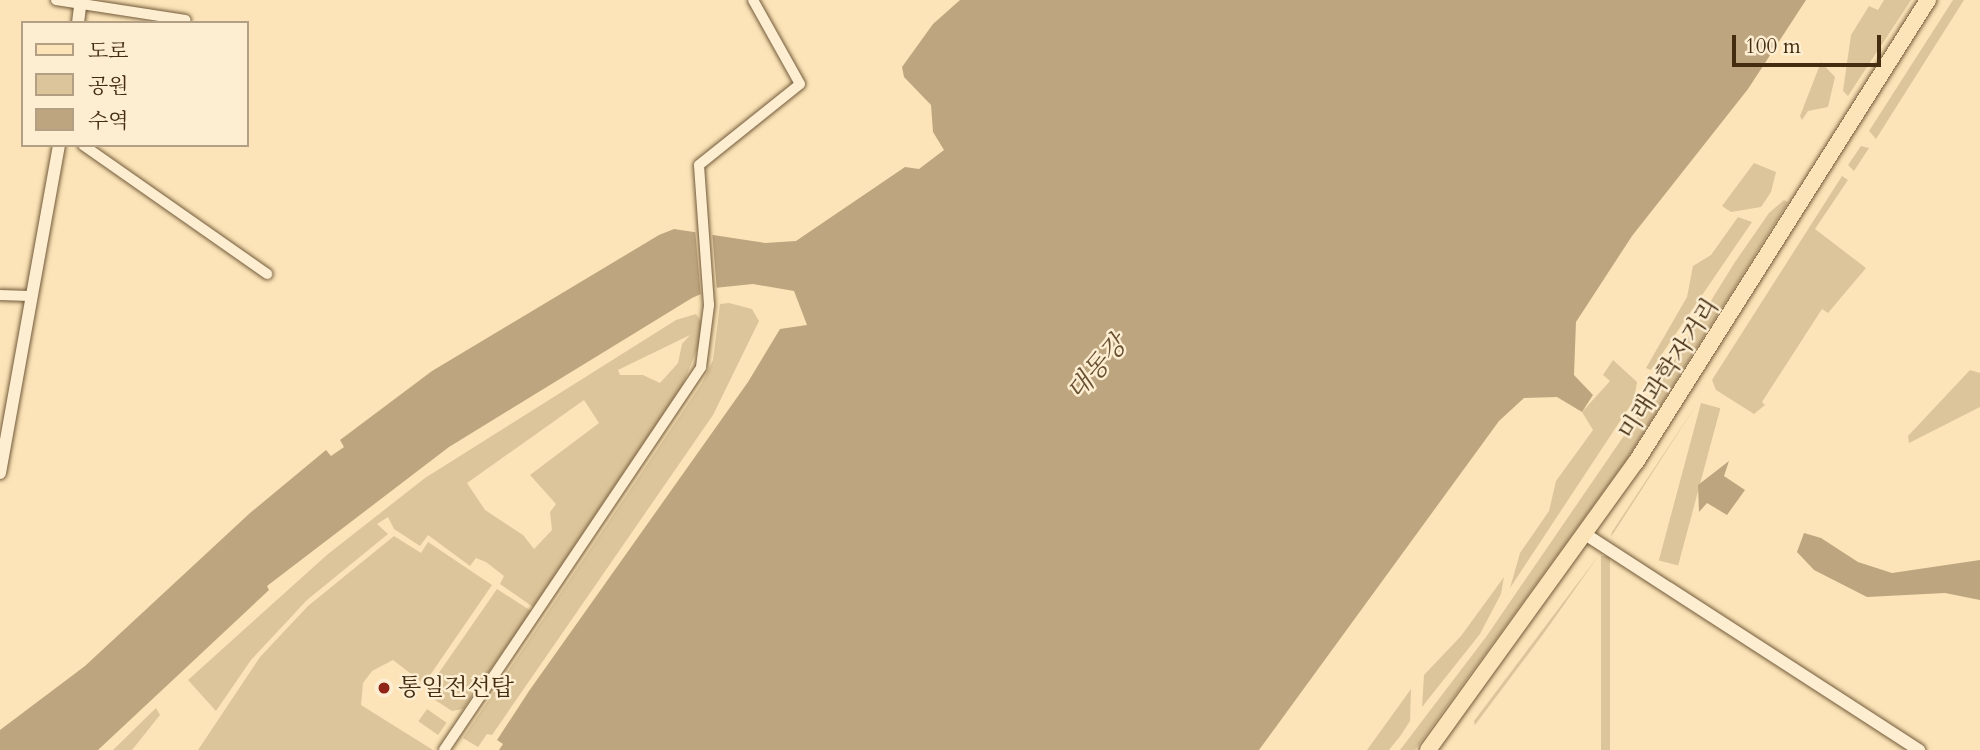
<!DOCTYPE html>
<meta charset="utf-8">
<style>
body{margin:0}
#map{position:relative;width:1980px;height:750px;overflow:hidden;background:#fce4b8;font-family:Cardo,"Noto Serif KR",serif}
div>[style]{position:absolute}
.green>*{inset:0;background:#ddc59b;transform-origin:0 0}
.water>*{inset:0;background:#bda57f}
.pier>*{inset:0;background:#fce4b8}
.roads{filter:drop-shadow(0 0 2px #725a3a) drop-shadow(0 0 2px #725a3a)}
.minor>*{height:10px;margin:-5px;padding:0 5px;transform-origin:5px;border-radius:5px;background:#fdedd1}
.tertiary>*{height:12px;margin:-6px;padding:0 6px;transform-origin:6px;border-radius:6px;background:#fdedd1}
.primary>*{height:16px;margin:-8px;padding:0 8px;transform-origin:8px;border-radius:8px;background:#fce4b8}
.dots>*{width:19px;height:19px;translate:-50% -50%;box-sizing:border-box;border:4px solid #fdedd1;border-radius:50%}
span{translate:-50% -50%;white-space:nowrap;text-align:center;line-height:1.15;-webkit-text-stroke:5px #fdedd1;paint-order:stroke}
.street-label{font-size:24px;color:#442c10}
.poi-label{font-size:24px;color:#442c10}
.left{translate:0 -50%;text-align:left}
.water-label{font-size:26px;color:#685031;font-style:italic}
.legend{position:absolute;left:21px;top:21px;width:228px;height:126px;box-sizing:border-box;background:#fdedd1;border:2px solid #b3a084;margin:0;padding:9px 12px;list-style:none;font-size:21px;color:#442c10}
.legend li{display:flex;align-items:center;gap:14px;height:35px}
.legend b{width:35px;border:2px solid #b3a084}
.scale{position:absolute;left:1732px;top:35px;width:149px;height:32px;box-sizing:border-box;border:4px solid #442c10;border-top:0;padding-left:9px;font-size:21px;line-height:24px;white-space:nowrap;color:#442c10;-webkit-text-stroke:5px #fdedd1;paint-order:stroke}
</style>
<div id="map">
<div class="green">
<i style="clip-path:polygon(1884px 0,1911px 0,1848px 96px,1843px 91px,1851px 35px,1869px 6px,1878px 10px)"></i>
<i style="clip-path:polygon(1953px 0,1964px 0,1876px 139px,1869px 131px)"></i>
<i style="clip-path:polygon(1821px 62px,1835px 77px,1828px 107px,1808px 111px,1802px 120px,1800px 116px)"></i>
<i style="clip-path:polygon(1861px 146px,1869px 148px,1854px 171px,1848px 165px)"></i>
<i style="clip-path:polygon(1754px 163px,1776px 172px,1771px 192px,1761px 207px,1731px 212px,1722px 206px)"></i>
<i style="clip-path:polygon(1842px 176px,1848px 180px,1815px 229px,1866px 268px,1828px 313px,1822px 309px,1762px 402px,1765px 405px,1754px 414px,1716px 390px,1712px 380px)"></i>
<i style="clip-path:polygon(1784px 200px,1788px 202px,1627px 459px,1415px 750px,1400px 750px,1486px 637px,1660px 383px,1735px 262px,1769px 213px)"></i>
<i style="clip-path:polygon(1738px 217px,1752px 222px,1651px 370px,1646px 368px,1687px 297px,1693px 266px,1711px 255px)"></i>
<i style="clip-path:polygon(729px 303px,752px 309px,759px 321px,713px 415px,492px 735px,487px 734px,478px 747px,463px 738px,702px 383px,713px 360px,720px 304px)"></i>
<i style="clip-path:polygon(evenodd,696px 314px,702px 323px,700px 342px,683px 384px,533px 607px,500px 584px,504px 576px,486px 562px,476px 558px,470px 566px,428px 535px,420px 546px,394px 529px,388px 517px,377px 524px,388px 534px,307px 600px,251px 660px,216px 711px,188px 680px,328px 554px,425px 478px,676px 320px,696px 314px,690px 335px,682px 344px,678px 363px,660px 383px,643px 375px,620px 375px,618px 370px,690px 335px,696px 314px,584px 400px,599px 423px,530px 475px,556px 504px,550px 512px,552px 530px,534px 549px,523px 535px,485px 510px,467px 483px,584px 400px)"></i>
<i style="clip-path:polygon(1613px 360px,1637px 382px,1634px 400px,1510px 588px,1520px 553px,1549px 511px,1556px 481px,1593px 430px,1582px 412px,1610px 381px,1603px 375px)"></i>
<i style="clip-path:polygon(1970px 370px,1980px 373px,1980px 407px,1909px 443px,1908px 436px)"></i>
<i style="clip-path:polygon(1700px 399px,1611px 537px,1612px 532px)"></i>
<i style="left:1701px;top:403px;width:20px;height:163px;rotate:15deg"></i>
<i style="clip-path:polygon(394px 536px,421px 553px,428px 542px,492px 585px,424px 684px,393px 660px,372px 671px,363px 683px,361px 705px,433px 750px,198px 750px,260px 657px,308px 606px)"></i>
<i style="clip-path:polygon(1599px 555px,1544px 633px,1475px 725px,1474px 721px)"></i>
<i style="left:1601px;top:556px;width:9px;height:212px"></i>
<i style="clip-path:polygon(1504px 577px,1501px 594px,1480px 634px,1422px 707px,1424px 675px,1461px 636px)"></i>
<i style="clip-path:polygon(497px 589px,531px 611px,463px 709px,452px 711px,432px 698px,436px 693px,429px 687px)"></i>
<i style="clip-path:polygon(1411px 689px,1410px 721px,1401px 735px,1389px 750px,1367px 750px)"></i>
<i style="clip-path:polygon(156px 708px,160px 715px,132px 750px,113px 750px)"></i>
<i style="left:427px;top:709px;width:24px;height:15px;rotate:35deg"></i>
</div>
<div class="water">
<i style="clip-path:polygon(960px 0,1806px 0,1748px 89px,1632px 236px,1576px 322px,1574px 375px,1593px 395px,1582px 412px,1557px 397px,1524px 398px,1499px 421px,1259px 750px,499px 750px,503px 744px,497px 740px,529px 691px,748px 382px,780px 329px,807px 325px,794px 291px,753px 284px,714px 288px,692px 298px,449px 447px,267px 586px,269px 590px,98px 750px,0 750px,0 730px,85px 666px,250px 513px,326px 450px,331px 456px,344px 447px,340px 440px,432px 371px,659px 235px,674px 229px,765px 243px,796px 241px,905px 167px,919px 169px,944px 150px,933px 132px,931px 105px,904px 77px,902px 67px,933px 24px)"></i>
<i style="clip-path:polygon(1729px 461px,1724px 476px,1745px 490px,1727px 515px,1707px 503px,1699px 512px,1698px 485px)"></i>
<i style="clip-path:polygon(1804px 533px,1821px 538px,1858px 562px,1892px 573px,1980px 560px,1980px 600px,1945px 593px,1867px 597px,1814px 570px,1797px 552px)"></i>
</div>
<div class="pier">
<i style="clip-path:polygon(695px 228px,712px 231px,717px 291px,701px 298px)"></i>
</div>
<div class="roads">
<div class="minor">
<i style="left:56px;top:0;width:131px;rotate:8.8deg"></i>
<i style="left:83px;top:145px;width:225px;rotate:35deg"></i>
<i style="left:0;top:295px;width:29px;rotate:2deg"></i>
<i style="left:444px;top:750px;width:461px;rotate:-56.1deg"></i>
<i style="left:701px;top:367px;width:63px;rotate:-82.6deg"></i>
<i style="left:709px;top:305px;width:140px;rotate:-94.1deg"></i>
<i style="left:699px;top:165px;width:129px;rotate:-38.7deg"></i>
<i style="left:800px;top:84px;width:96px;rotate:-119.2deg"></i>
</div>
<div class="tertiary">
<i style="left:78px;top:23px;width:23px;rotate:-83deg"></i>
<i style="left:0;top:473px;width:333px;rotate:-79.8deg"></i>
<i style="left:1585px;top:534px;width:398px;rotate:32.9deg"></i>
</div>
<div class="primary">
<i style="left:1428px;top:750px;width:355px;rotate:-54.2deg"></i>
<i style="left:1636px;top:462px;width:547px;rotate:-57.71deg"></i>
</div>
</div>
<div class="dots">
<i style="left:384px;top:688px;background:#8f2418"></i>
</div>
<div class="street-label">
<span style="left:1669px;top:369px;rotate:-57deg">미래과학자거리</span>
</div>
<div class="poi-label">
<span class="left" style="left:398px;top:688px">통일전선탑</span>
</div>
<div class="water-label">
<span style="left:1097px;top:368px;rotate:-49deg">대동강</span>
</div>
<ul class="legend">
<li><b style="height:9px;background:#fce4b8"></b>도로</li>
<li><b style="height:19px;background:#ddc59b"></b>공원</li>
<li><b style="height:19px;background:#bda57f"></b>수역</li>
</ul>
<div class="scale">100 m</div>
</div>
